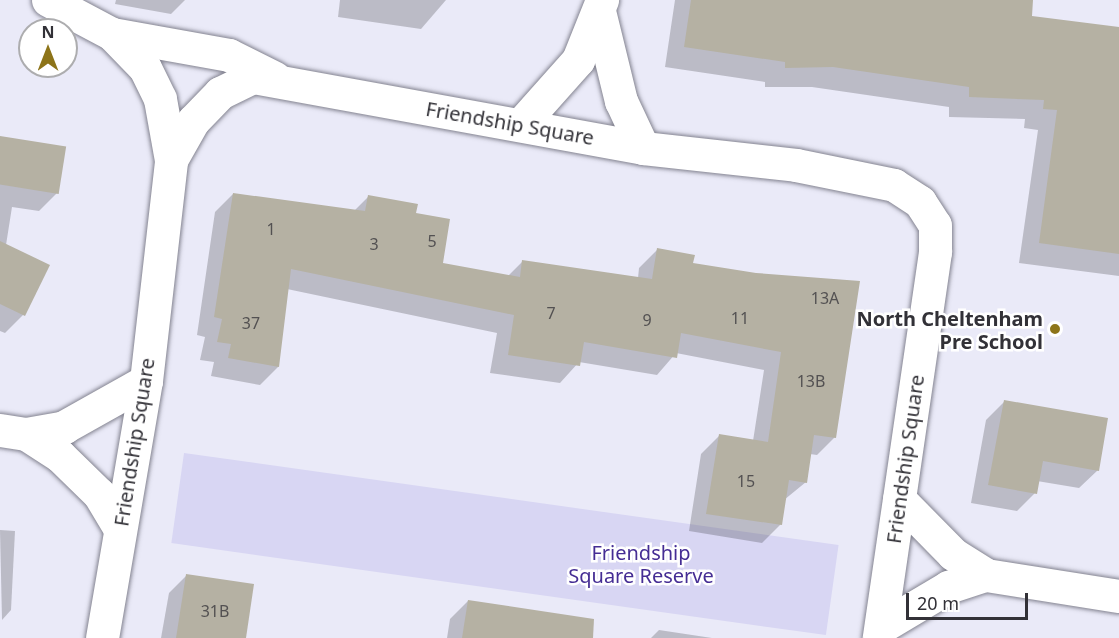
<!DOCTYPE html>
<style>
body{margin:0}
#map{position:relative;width:1119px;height:638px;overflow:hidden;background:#eaeaf8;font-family:"Noto Sans",sans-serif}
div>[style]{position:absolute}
.green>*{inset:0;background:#d8d6f3;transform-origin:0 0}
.shadow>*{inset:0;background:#0003}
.building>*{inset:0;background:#b5b1a3;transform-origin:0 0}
.roads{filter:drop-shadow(0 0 2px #838390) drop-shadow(0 0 2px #838390)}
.minor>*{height:33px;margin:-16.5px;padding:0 16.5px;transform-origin:16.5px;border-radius:16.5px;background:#fff}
.dots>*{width:16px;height:16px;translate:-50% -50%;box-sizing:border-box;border:3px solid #fff;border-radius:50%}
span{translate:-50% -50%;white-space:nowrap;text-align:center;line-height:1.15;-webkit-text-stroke:5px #fff;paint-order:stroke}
.number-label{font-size:16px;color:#535152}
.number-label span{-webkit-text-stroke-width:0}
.street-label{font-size:20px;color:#323137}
.poi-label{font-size:20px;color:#323137;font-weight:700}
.right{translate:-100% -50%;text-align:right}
.park-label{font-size:20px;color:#452d94}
.north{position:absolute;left:18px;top:18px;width:60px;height:60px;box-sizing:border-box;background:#fff;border:2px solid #adadaf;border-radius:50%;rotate:0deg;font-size:16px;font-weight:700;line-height:24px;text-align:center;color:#323137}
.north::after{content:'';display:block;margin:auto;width:21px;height:27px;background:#8d7419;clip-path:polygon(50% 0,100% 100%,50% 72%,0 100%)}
.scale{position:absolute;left:906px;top:593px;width:122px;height:27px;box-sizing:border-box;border:3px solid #323137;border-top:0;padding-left:8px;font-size:18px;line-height:21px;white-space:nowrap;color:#323137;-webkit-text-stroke:4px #fff;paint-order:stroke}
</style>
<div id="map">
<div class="green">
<i style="left:184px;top:453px;width:661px;height:91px;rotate:8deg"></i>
</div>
<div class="shadow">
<i style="clip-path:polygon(116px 0,185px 0,171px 14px,115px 4px)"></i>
<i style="clip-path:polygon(340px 0,446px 0,421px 29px,338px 17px)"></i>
<i style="clip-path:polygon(675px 0,1031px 0,1031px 17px,1119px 28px,1119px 276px,1019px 263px,1038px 130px,1024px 128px,1025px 119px,949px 117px,949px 107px,812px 87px,765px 87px,765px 82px,665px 67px)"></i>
<i style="clip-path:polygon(0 138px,57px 193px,39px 211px,12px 207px,6px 245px,48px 266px,23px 315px,5px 333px,0 331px)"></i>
<i style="clip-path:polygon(233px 194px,354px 211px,368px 197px,414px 214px,441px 264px,508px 276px,523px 261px,638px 278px,639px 268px,657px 250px,692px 264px,756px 275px,835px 437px,817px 455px,810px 454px,806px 482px,784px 500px,781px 524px,762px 543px,689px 531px,701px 454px,719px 436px,753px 441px,764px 370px,676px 353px,657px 375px,579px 362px,560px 383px,490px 373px,497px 333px,287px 289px,278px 367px,260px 385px,211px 376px,214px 362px,200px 360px,205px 337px,197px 335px,215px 212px)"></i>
<i style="clip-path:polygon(1004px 402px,1098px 470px,1079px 488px,1037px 481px,1035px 493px,1017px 511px,971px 503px,986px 420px)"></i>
<i style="clip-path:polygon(0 530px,15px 531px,11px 610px,2px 620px)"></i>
<i style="clip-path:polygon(187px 575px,245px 638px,161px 638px,169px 593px)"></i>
<i style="clip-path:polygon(468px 601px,535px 638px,447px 638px,450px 619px)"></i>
<i style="clip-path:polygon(659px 630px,712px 638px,651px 638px)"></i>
</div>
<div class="building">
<i style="clip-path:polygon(691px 0,1033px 0,1032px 16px,1119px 27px,1119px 254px,1039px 243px,1057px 110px,1043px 109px,1044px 100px,969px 97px,969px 87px,833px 67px,785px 68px,785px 62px,684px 47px)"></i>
<i style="left:0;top:136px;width:67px;height:48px;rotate:9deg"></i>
<i style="clip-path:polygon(233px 193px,365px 211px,368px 195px,418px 204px,416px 213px,450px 219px,443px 263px,520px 277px,522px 260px,652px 279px,657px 248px,695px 255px,693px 263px,756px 273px,860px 281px,836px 438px,814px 435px,807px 483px,789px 480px,782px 525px,706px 514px,719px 434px,768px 442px,781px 352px,681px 333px,677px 358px,584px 342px,580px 366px,508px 355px,514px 315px,291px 269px,279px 367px,228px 358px,231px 344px,217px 342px,222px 319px,214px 317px)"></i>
<i style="clip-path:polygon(0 241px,50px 265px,25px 316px,0 304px)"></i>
<i style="clip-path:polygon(1004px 400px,1108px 418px,1099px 471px,1043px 461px,1037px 494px,988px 485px)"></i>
<i style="clip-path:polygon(186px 574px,254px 584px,246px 638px,176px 638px)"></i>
<i style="clip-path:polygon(468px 600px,594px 619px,593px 638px,462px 638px)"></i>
</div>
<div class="roads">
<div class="minor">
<i style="left:48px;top:0;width:72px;rotate:28deg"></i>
<i style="left:112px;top:34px;width:119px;rotate:10.2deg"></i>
<i style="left:229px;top:55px;width:51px;rotate:26.6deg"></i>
<i style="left:600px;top:15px;width:89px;rotate:76.3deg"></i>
<i style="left:621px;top:101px;width:52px;rotate:64.9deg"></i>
<i style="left:112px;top:34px;width:47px;rotate:45.9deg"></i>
<i style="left:145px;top:68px;width:34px;rotate:64deg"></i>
<i style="left:160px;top:99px;width:62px;rotate:79.8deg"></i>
<i style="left:521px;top:124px;width:86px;rotate:-48.3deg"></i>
<i style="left:578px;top:60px;width:65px;rotate:-68.2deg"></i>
<i style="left:0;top:430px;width:26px;rotate:9deg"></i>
<i style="left:26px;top:434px;width:39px;rotate:-10deg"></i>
<i style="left:64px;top:427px;width:94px;rotate:-29.3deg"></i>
<i style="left:26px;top:434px;width:40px;rotate:32.9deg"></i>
<i style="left:60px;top:456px;width:54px;rotate:44.3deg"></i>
<i style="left:99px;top:494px;width:41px;rotate:59deg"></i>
<i style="left:899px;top:499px;width:77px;rotate:45.5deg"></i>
<i style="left:953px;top:554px;width:39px;rotate:32deg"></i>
<i style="left:986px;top:575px;width:135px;rotate:9deg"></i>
<i style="left:881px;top:627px;width:78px;rotate:-30.8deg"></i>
<i style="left:948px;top:587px;width:40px;rotate:-18deg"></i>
<i style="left:102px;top:638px;width:261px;rotate:-80.3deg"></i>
<i style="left:146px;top:381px;width:222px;rotate:-83.5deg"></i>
<i style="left:171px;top:160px;width:45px;rotate:-60.6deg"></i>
<i style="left:193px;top:121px;width:39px;rotate:-46deg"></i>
<i style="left:220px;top:93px;width:37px;rotate:-26deg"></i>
<i style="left:253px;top:77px;width:396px;rotate:10.3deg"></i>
<i style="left:643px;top:148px;width:154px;rotate:6.3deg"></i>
<i style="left:796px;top:165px;width:100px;rotate:11.5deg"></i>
<i style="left:894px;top:185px;width:31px;rotate:33deg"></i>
<i style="left:920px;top:202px;width:27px;rotate:57deg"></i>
<i style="left:935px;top:225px;width:27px;rotate:90deg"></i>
<i style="left:935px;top:252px;width:390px;rotate:98.3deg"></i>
</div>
</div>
<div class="dots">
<i style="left:1055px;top:329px;background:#8d7419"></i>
</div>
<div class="number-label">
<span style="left:271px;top:229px">1</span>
<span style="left:432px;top:241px">5</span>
<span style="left:374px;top:244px">3</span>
<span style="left:825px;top:298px">13A</span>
<span style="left:551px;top:313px">7</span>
<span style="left:740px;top:318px">11</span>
<span style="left:647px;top:320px">9</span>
<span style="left:251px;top:323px">37</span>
<span style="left:811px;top:381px">13B</span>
<span style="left:746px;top:481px">15</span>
<span style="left:215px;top:611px">31B</span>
</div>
<div class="street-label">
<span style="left:510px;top:123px;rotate:10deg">Friendship Square</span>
<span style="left:134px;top:442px;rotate:-81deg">Friendship Square</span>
<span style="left:905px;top:459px;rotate:-82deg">Friendship Square</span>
</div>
<div class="poi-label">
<span class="right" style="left:1043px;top:330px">North Cheltenham<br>Pre School</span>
</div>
<div class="park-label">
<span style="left:641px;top:564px">Friendship<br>Square Reserve</span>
</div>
<div class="north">N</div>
<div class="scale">20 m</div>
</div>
